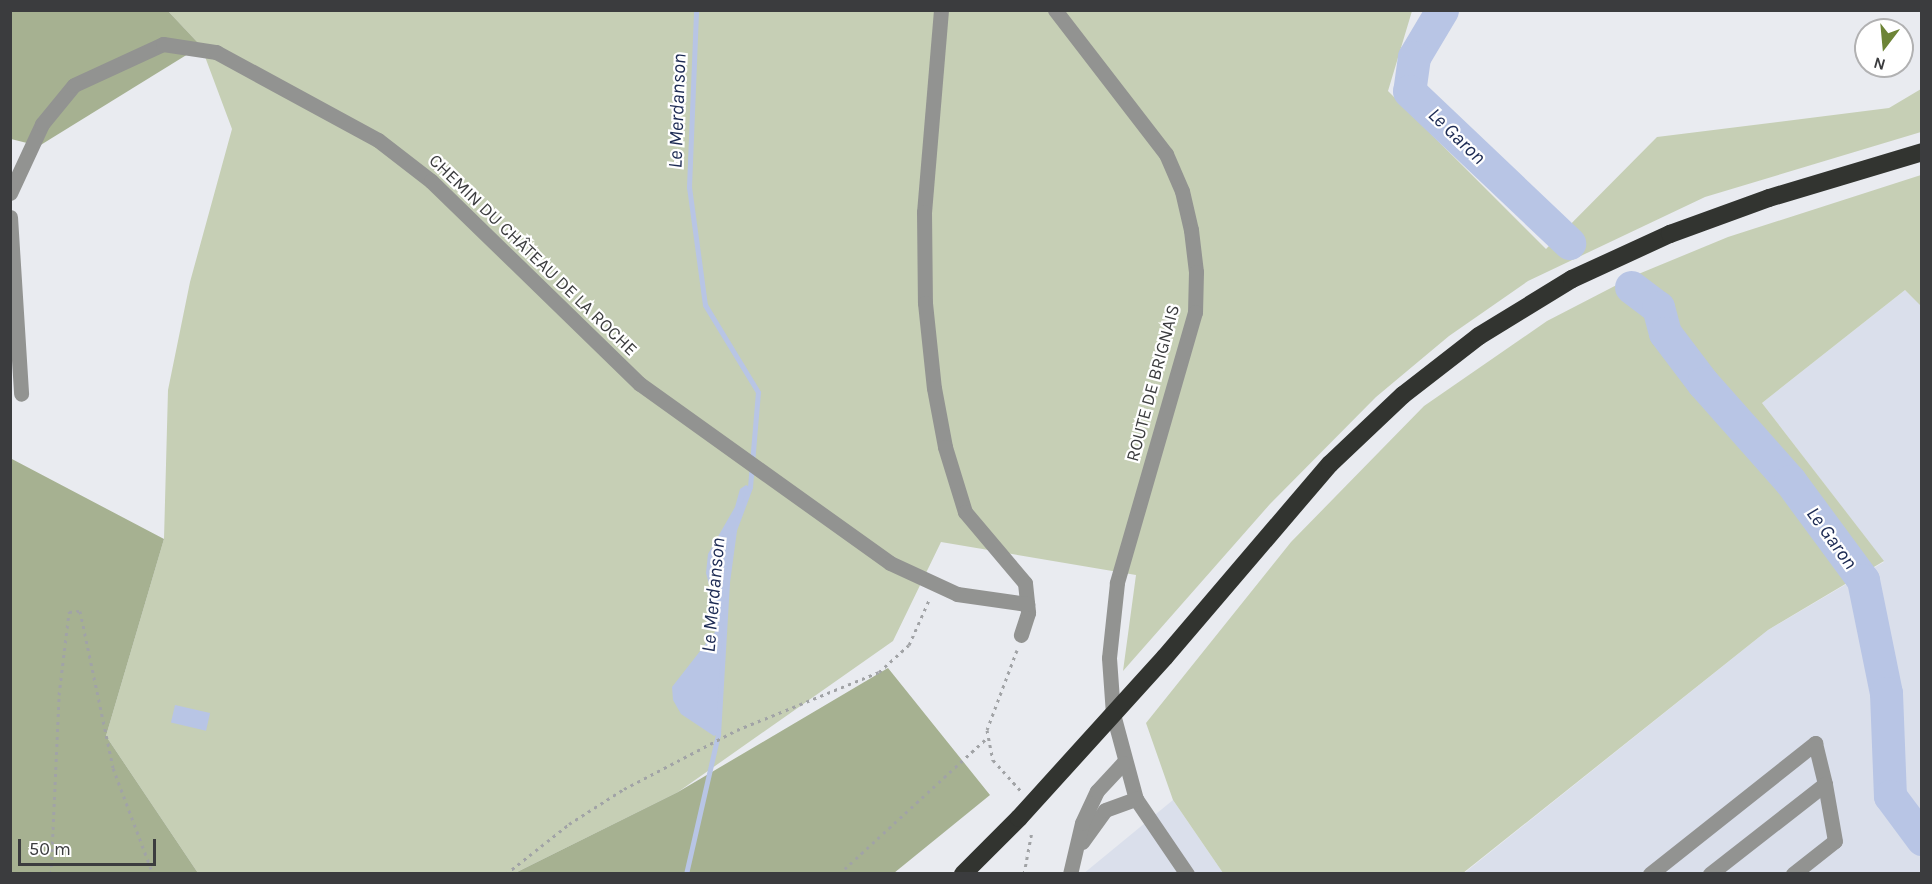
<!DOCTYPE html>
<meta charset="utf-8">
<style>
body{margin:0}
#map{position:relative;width:1932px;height:884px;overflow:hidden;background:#e9ebf0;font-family:Karla,sans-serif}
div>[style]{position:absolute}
.built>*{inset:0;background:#dadfeb}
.green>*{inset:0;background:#c6cfb5}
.forest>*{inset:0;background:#a6b191}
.water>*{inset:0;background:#b8c5e5;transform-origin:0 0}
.stream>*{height:5px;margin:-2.5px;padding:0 2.5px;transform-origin:2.5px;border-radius:2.5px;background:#b8c5e5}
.river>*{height:33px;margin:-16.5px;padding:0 16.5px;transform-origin:16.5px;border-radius:16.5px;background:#b8c5e5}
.path>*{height:3px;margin-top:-1.5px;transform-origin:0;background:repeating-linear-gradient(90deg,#a1a3a6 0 3px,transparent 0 7.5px)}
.minor>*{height:15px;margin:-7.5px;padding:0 7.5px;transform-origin:7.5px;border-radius:7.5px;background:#929391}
.highway>*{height:18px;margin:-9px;padding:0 9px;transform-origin:9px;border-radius:9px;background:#323430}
.highway-bridge>*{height:18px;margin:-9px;padding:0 9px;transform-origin:9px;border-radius:9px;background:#323430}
span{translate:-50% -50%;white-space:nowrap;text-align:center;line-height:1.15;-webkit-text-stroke:4.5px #fff;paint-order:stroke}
.street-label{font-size:18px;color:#3b3c3e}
.water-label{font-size:20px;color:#1c2a53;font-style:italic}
.frame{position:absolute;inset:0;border:12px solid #3b3c3e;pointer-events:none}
.north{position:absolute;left:1854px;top:18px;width:60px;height:60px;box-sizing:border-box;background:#fff;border:2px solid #b1b1b2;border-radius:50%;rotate:196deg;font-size:16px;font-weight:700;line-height:24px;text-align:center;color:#3b3c3e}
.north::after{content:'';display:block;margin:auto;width:21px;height:27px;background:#6d8436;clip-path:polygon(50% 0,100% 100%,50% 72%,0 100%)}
.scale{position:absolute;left:18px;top:839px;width:138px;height:27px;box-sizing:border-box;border:3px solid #3b3c3e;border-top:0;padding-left:8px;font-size:18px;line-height:21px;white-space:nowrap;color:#3b3c3e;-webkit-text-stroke:4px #fff;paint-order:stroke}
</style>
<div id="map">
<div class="built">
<i style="clip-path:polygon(1905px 290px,1922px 306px,1921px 873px,1463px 874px,1768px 630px,1884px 562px,1762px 403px)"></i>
<i style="clip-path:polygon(1173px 800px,1223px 873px,1083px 874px)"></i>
</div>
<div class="green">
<i style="clip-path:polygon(168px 11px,1412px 11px,1388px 91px,1546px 249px,1657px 137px,1889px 108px,1921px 89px,1921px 132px,1705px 197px,1528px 281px,1449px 336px,1376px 397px,1270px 504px,1123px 671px,1136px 575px,941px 542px,893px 641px,678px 792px,515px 873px,198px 873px,106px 736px,164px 539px,168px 390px,190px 282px,232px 129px,201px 46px)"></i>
<i style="clip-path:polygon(1921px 175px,1921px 306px,1905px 290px,1762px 403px,1884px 561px,1768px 630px,1463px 873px,1223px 873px,1173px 800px,1146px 723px,1291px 542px,1424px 406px,1547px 321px,1636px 275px,1728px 237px)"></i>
</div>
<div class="forest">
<i style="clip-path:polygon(10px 11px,168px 11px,201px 46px,39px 146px,11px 139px)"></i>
<i style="clip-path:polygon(10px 458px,164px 539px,106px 736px,198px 873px,11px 873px)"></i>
<i style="clip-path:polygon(888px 668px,990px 795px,894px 873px,515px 873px,678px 792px)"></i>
</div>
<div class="water">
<i style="clip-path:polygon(746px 485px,750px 487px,734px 530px,727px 582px,718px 734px,714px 736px,681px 714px,673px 700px,672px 687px,715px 632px,718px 617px,706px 573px,708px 554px,735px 507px,740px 489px)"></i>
<i style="left:175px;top:705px;width:36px;height:18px;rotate:13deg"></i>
</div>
<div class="stream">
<i style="left:686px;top:874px;width:144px;rotate:-77.1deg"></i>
<i style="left:718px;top:734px;width:152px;rotate:-86.6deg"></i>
<i style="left:727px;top:582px;width:52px;rotate:-82.3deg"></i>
<i style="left:734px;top:530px;width:46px;rotate:-69.6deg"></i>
<i style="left:750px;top:487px;width:95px;rotate:-85.2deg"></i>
<i style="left:758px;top:392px;width:102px;rotate:-121.3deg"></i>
<i style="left:705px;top:305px;width:119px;rotate:-97.7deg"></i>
<i style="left:689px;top:187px;width:177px;rotate:-87.7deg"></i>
</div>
<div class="river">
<i style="left:1442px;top:10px;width:55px;rotate:120.8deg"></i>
<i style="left:1414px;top:57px;width:34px;rotate:98deg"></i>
<i style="left:1409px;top:91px;width:221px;rotate:43.5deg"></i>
<i style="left:1631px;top:287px;width:34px;rotate:37deg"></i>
<i style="left:1658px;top:307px;width:27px;rotate:75deg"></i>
<i style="left:1665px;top:333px;width:63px;rotate:52.8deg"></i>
<i style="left:1703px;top:383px;width:131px;rotate:48.4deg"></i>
<i style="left:1790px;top:481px;width:123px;rotate:53.6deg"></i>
<i style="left:1863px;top:580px;width:115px;rotate:78.5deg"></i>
<i style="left:1886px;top:693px;width:103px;rotate:87.8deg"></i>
<i style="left:1890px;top:796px;width:54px;rotate:53.3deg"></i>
</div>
<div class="path">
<i style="left:1017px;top:650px;width:85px;rotate:110.6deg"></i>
<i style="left:987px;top:730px;width:31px;rotate:79deg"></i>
<i style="left:993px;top:760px;width:42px;rotate:47.9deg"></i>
<i style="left:51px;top:874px;width:179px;rotate:-87.4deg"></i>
<i style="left:59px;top:695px;width:84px;rotate:-83.1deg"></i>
<i style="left:69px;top:612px;width:11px;rotate:-5deg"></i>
<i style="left:80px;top:611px;width:160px;rotate:78.1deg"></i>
<i style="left:113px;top:768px;width:113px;rotate:69.3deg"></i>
<i style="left:506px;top:874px;width:80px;rotate:-38.4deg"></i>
<i style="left:569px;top:824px;width:65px;rotate:-32.5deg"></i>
<i style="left:624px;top:789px;width:127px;rotate:-27.6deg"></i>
<i style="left:737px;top:730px;width:153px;rotate:-22.2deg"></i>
<i style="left:879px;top:672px;width:40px;rotate:-42deg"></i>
<i style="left:909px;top:645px;width:49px;rotate:-66deg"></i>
<i style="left:839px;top:874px;width:202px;rotate:-42.6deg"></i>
<i style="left:1024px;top:874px;width:44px;rotate:-79.5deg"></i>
</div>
<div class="minor">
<i style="left:941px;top:10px;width:203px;rotate:94.8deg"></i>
<i style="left:924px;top:212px;width:91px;rotate:89.4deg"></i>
<i style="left:925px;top:303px;width:85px;rotate:84deg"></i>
<i style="left:934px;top:388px;width:60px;rotate:79.4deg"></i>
<i style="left:945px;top:447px;width:68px;rotate:72.9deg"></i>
<i style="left:965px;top:512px;width:93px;rotate:49.8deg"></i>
<i style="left:1025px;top:583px;width:30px;rotate:84deg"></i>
<i style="left:1028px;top:613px;width:23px;rotate:108deg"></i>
<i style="left:1055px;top:10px;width:182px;rotate:52.4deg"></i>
<i style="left:1166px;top:154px;width:40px;rotate:66.6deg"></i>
<i style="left:1182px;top:191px;width:40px;rotate:77deg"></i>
<i style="left:1191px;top:230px;width:42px;rotate:83.2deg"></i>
<i style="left:1196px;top:272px;width:40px;rotate:91.4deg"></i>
<i style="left:1195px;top:312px;width:282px;rotate:106.1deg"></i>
<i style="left:1117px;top:583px;width:75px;rotate:96.1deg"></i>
<i style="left:1109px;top:658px;width:56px;rotate:85.9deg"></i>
<i style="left:1113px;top:714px;width:88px;rotate:74.9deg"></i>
<i style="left:1136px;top:799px;width:91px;rotate:55.8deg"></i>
<i style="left:10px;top:193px;width:76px;rotate:-65.1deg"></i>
<i style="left:42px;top:124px;width:50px;rotate:-50.6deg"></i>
<i style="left:74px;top:85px;width:98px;rotate:-24.7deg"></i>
<i style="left:163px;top:44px;width:54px;rotate:8.6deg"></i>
<i style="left:216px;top:52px;width:184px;rotate:28.5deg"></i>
<i style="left:378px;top:140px;width:67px;rotate:37.7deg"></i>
<i style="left:431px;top:181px;width:291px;rotate:44.2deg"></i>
<i style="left:640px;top:384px;width:307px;rotate:35.6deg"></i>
<i style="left:890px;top:563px;width:74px;rotate:24.8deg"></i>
<i style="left:957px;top:594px;width:71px;rotate:8.1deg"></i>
<i style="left:10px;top:217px;width:177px;rotate:86.4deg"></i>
<i style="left:1082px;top:842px;width:39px;rotate:-54deg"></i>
<i style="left:1105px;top:810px;width:33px;rotate:-20deg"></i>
<i style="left:1070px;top:874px;width:52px;rotate:-76.8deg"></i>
<i style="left:1082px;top:823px;width:35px;rotate:-65deg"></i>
<i style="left:1097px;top:791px;width:38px;rotate:-47deg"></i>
<i style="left:1650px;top:874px;width:211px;rotate:-38.4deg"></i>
<i style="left:1815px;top:743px;width:42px;rotate:76.3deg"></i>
<i style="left:1825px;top:784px;width:146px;rotate:142deg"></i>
<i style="left:1793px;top:874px;width:53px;rotate:-38.2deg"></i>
<i style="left:1835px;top:841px;width:58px;rotate:-100deg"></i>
</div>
<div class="highway">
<i style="left:1165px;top:657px;width:254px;rotate:-49.5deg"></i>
<i style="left:1330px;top:464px;width:100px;rotate:-43.4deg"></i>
<i style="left:1403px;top:395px;width:96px;rotate:-37.8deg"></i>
<i style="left:1479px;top:336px;width:109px;rotate:-31.5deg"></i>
<i style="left:1572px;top:279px;width:108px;rotate:-24.7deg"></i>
<i style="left:1670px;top:234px;width:105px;rotate:-20deg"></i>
<i style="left:1769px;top:198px;width:160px;rotate:-16.7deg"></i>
<i style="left:963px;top:874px;width:79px;rotate:-45deg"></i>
</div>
<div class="highway-bridge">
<i style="left:1019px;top:818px;width:217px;rotate:-47.8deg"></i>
</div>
<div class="street-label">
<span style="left:533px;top:255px;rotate:44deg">CHEMIN DU CHÂTEAU DE LA ROCHE</span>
<span style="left:1153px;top:383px;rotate:-75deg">ROUTE DE BRIGNAIS</span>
</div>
<div class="water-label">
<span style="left:677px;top:111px;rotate:-88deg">Le Merdanson</span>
<span style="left:1457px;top:136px;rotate:44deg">Le Garon</span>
<span style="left:1832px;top:538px;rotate:54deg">Le Garon</span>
<span style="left:713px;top:595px;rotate:-85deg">Le Merdanson</span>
</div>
<div class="frame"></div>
<div class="north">N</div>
<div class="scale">50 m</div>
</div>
